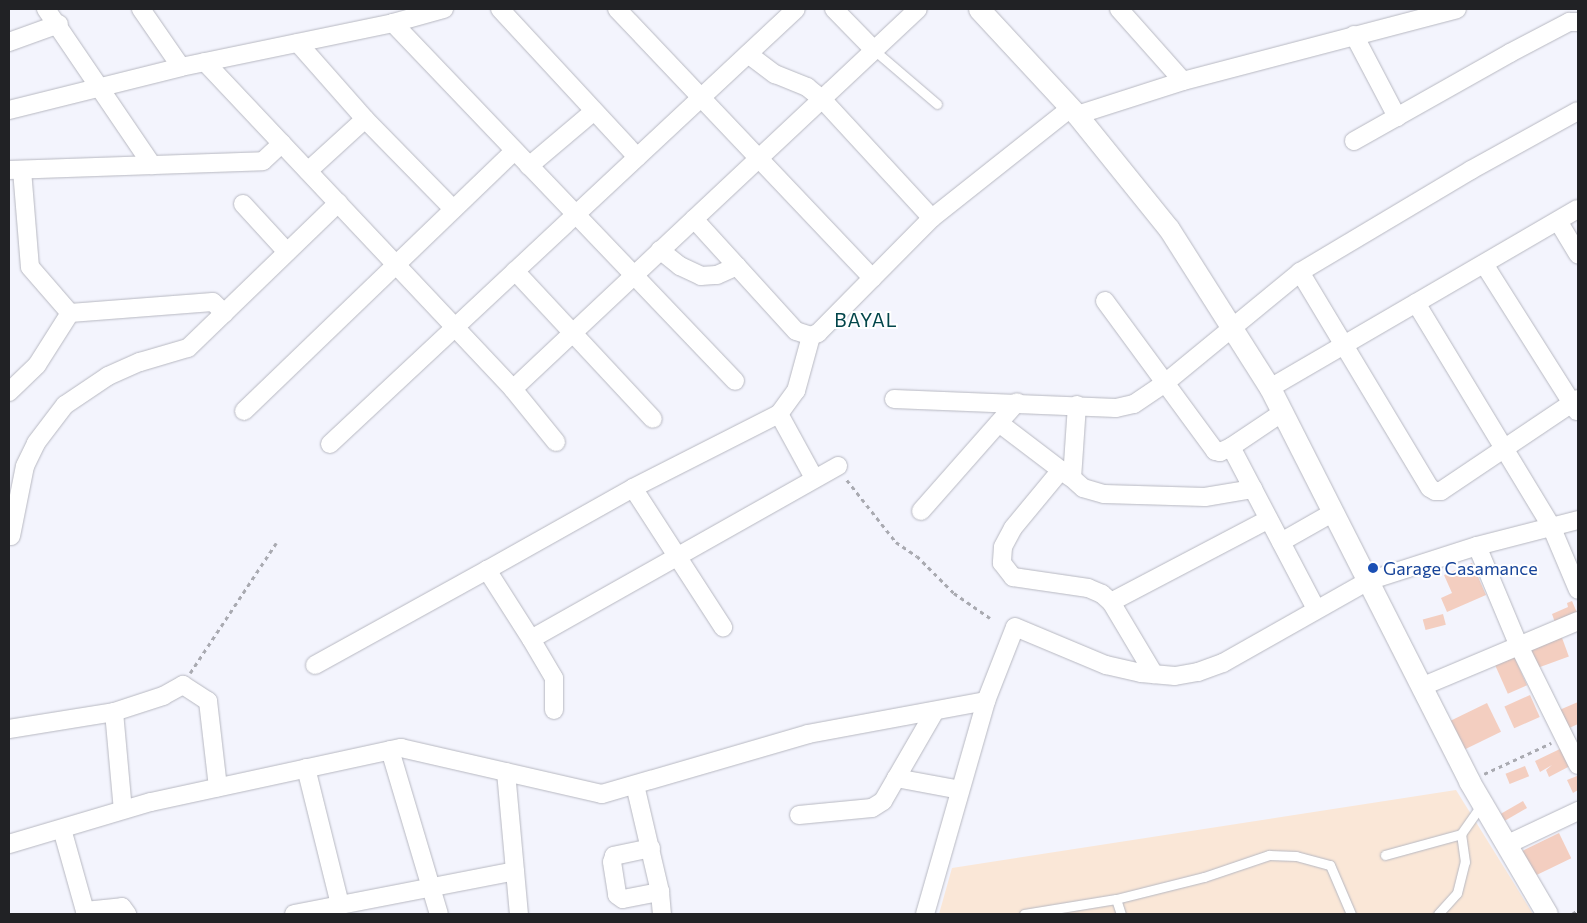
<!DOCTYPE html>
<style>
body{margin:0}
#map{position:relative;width:1587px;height:923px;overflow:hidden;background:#f3f4fd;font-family:Commissioner,sans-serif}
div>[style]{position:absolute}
.industrial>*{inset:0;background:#fae7d7}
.building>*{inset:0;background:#f3cec0;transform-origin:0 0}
.path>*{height:2.5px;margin-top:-1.25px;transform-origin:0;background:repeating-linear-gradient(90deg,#a9aab1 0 4px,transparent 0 8px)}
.roads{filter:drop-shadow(0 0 1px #b7b8c1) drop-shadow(0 0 1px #b7b8c1)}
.service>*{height:9px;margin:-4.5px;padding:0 4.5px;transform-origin:4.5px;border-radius:4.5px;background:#fff}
.minor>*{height:18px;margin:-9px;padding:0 9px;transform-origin:9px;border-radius:9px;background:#fff}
.tertiary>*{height:21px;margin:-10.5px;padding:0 10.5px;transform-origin:10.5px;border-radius:10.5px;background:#fff}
.dots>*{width:14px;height:14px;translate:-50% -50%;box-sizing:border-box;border:2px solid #fff;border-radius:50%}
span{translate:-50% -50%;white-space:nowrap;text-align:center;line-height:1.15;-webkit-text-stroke:4px #fff;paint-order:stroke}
.transit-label{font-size:18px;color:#164399}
.left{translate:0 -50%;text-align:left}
.neighbourhood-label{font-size:19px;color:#02454a;letter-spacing:1px}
.frame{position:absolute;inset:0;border:10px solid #212225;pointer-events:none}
</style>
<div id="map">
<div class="industrial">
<i style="clip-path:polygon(1456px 790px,1533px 914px,939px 914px,952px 868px)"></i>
</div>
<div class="building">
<i style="clip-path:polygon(1472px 563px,1486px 595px,1447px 612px,1441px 598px,1452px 593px,1444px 575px)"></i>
<i style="clip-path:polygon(1572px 601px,1578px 615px,1557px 628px,1552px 614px,1568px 607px,1567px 603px)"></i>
<i style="left:1443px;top:614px;width:11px;height:21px;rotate:75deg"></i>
<i style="left:1561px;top:635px;width:23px;height:35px;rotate:70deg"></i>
<i style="left:1514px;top:656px;width:32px;height:21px;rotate:66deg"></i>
<i style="left:1530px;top:695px;width:24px;height:28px;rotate:66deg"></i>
<i style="clip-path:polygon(1578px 702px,1578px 724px,1565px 730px,1557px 711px)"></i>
<i style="left:1487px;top:703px;width:32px;height:44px;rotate:64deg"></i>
<i style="clip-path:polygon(1562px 748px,1570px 766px,1549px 777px,1546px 770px,1552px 765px,1540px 772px,1535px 761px)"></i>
<i style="left:1525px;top:766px;width:11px;height:21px;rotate:68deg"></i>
<i style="clip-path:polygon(1577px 776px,1578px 790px,1573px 793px,1567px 780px)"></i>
<i style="left:1523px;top:801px;width:8px;height:26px;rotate:60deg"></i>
<i style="left:1559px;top:833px;width:28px;height:42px;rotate:64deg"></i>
</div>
<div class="path">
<i style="left:847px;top:480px;width:79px;rotate:51.7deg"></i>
<i style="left:896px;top:542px;width:25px;rotate:34deg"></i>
<i style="left:917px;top:556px;width:52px;rotate:45deg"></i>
<i style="left:954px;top:593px;width:44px;rotate:34.8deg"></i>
<i style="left:190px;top:673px;width:156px;rotate:-56.5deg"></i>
<i style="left:1484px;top:774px;width:74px;rotate:-24.8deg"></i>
<i style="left:1572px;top:914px;width:7px;rotate:-34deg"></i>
</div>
<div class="roads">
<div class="service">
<i style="left:874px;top:50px;width:83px;rotate:40.6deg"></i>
<i style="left:1385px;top:855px;width:79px;rotate:-15.4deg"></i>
<i style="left:1116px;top:899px;width:91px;rotate:-14deg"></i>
<i style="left:1204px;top:877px;width:69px;rotate:-18.7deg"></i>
<i style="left:1269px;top:855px;width:27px;rotate:2deg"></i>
<i style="left:1296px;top:856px;width:35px;rotate:15deg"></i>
<i style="left:1330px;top:865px;width:53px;rotate:66.8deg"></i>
<i style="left:1024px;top:914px;width:93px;rotate:-9.3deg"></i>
<i style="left:1116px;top:899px;width:16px;rotate:72deg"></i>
<i style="left:1438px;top:914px;width:28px;rotate:-48deg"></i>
<i style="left:1457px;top:893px;width:32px;rotate:-76deg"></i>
<i style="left:1465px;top:862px;width:28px;rotate:-98deg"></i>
<i style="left:1461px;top:834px;width:37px;rotate:-55deg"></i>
</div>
<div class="minor">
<i style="left:46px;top:9px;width:189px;rotate:55.8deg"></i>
<i style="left:141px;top:9px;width:70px;rotate:55.4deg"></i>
<i style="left:500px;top:9px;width:202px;rotate:47.2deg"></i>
<i style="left:617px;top:9px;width:371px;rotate:46.5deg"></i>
<i style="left:834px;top:9px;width:57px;rotate:45.7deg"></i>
<i style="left:1119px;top:9px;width:96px;rotate:48.4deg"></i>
<i style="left:393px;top:23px;width:495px;rotate:46.3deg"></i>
<i style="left:1354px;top:35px;width:93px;rotate:62.3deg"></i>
<i style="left:9px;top:42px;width:53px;rotate:-19.8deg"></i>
<i style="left:298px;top:43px;width:101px;rotate:48.6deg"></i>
<i style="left:365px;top:119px;width:126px;rotate:45.6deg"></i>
<i style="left:748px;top:54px;width:34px;rotate:37deg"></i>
<i style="left:775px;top:74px;width:35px;rotate:22deg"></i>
<i style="left:807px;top:87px;width:19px;rotate:39deg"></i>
<i style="left:822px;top:99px;width:162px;rotate:47.3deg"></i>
<i style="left:205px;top:62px;width:449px;rotate:46.7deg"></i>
<i style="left:9px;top:110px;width:177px;rotate:-14deg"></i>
<i style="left:181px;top:67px;width:217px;rotate:-11.7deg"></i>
<i style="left:393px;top:23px;width:53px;rotate:-15.4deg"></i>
<i style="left:1077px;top:115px;width:111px;rotate:-17.8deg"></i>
<i style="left:1183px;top:81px;width:283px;rotate:-14.7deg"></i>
<i style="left:1354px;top:141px;width:179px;rotate:-29.4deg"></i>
<i style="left:1510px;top:53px;width:67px;rotate:-27.7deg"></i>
<i style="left:1569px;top:22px;width:9px"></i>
<i style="left:529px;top:166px;width:85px;rotate:-40.2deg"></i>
<i style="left:9px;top:170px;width:254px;rotate:-2deg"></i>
<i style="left:263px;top:161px;width:26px;rotate:-43deg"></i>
<i style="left:22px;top:170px;width:97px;rotate:85.3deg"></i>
<i style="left:30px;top:267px;width:61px;rotate:49deg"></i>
<i style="left:308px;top:171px;width:77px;rotate:-42.4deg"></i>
<i style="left:243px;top:204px;width:65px;rotate:47.5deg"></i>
<i style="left:694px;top:219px;width:151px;rotate:47.7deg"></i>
<i style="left:796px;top:331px;width:16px;rotate:18deg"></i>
<i style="left:1558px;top:221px;width:39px;rotate:59deg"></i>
<i style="left:660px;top:250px;width:26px;rotate:39deg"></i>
<i style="left:680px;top:266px;width:23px;rotate:25deg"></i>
<i style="left:701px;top:276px;width:16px;rotate:-4deg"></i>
<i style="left:717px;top:275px;width:22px;rotate:-24deg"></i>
<i style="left:1484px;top:264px;width:174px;rotate:57.7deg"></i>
<i style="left:515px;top:271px;width:202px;rotate:47deg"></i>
<i style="left:1300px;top:272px;width:252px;rotate:59deg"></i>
<i style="left:1430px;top:488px;width:6px;rotate:31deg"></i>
<i style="left:1435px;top:491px;width:6px"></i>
<i style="left:1441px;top:491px;width:165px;rotate:-33.9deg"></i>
<i style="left:1105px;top:301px;width:186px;rotate:53.7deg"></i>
<i style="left:1215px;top:451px;width:5px;rotate:11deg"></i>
<i style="left:1220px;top:452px;width:12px;rotate:-24deg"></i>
<i style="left:1231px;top:447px;width:63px;rotate:-33.9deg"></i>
<i style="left:1416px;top:303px;width:261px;rotate:58.8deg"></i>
<i style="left:1551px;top:526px;width:69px;rotate:67.1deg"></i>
<i style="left:1270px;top:388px;width:356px;rotate:-30.2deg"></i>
<i style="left:9px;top:392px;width:39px;rotate:-44deg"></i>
<i style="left:37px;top:365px;width:62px;rotate:-57.6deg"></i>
<i style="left:70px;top:313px;width:143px;rotate:-4.4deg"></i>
<i style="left:213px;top:302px;width:16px;rotate:45deg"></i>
<i style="left:894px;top:399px;width:222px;rotate:2.3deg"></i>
<i style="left:1116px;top:408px;width:18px;rotate:-13deg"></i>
<i style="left:1134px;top:404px;width:37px;rotate:-34deg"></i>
<i style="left:1165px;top:383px;width:175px;rotate:-39.4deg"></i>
<i style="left:1300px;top:272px;width:199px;rotate:-30.8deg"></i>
<i style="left:1471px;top:170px;width:122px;rotate:-28.9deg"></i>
<i style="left:1077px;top:405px;width:73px;rotate:93.9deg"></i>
<i style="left:1072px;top:478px;width:15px;rotate:42deg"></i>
<i style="left:1083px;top:488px;width:22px;rotate:16deg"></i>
<i style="left:1104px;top:494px;width:101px;rotate:1.7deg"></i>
<i style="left:1205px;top:497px;width:49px;rotate:-9.5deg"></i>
<i style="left:244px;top:411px;width:375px;rotate:-43.9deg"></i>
<i style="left:779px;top:414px;width:73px;rotate:61.3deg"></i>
<i style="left:999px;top:423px;width:89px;rotate:37.3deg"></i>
<i style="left:556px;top:442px;width:68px;rotate:-129.1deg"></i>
<i style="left:513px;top:389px;width:555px;rotate:-43.18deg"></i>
<i style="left:330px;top:444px;width:637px;rotate:-43.03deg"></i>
<i style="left:1231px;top:447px;width:183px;rotate:62.3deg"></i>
<i style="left:838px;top:466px;width:352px;rotate:150.6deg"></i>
<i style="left:531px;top:639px;width:82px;rotate:-122.5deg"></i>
<i style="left:487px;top:570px;width:167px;rotate:-29.3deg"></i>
<i style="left:633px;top:488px;width:164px;rotate:-26.9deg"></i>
<i style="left:779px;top:414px;width:29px;rotate:-54deg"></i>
<i style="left:796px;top:391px;width:57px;rotate:-74.7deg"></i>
<i style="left:811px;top:336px;width:8px;rotate:-23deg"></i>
<i style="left:818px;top:333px;width:162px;rotate:-45.3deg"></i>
<i style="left:932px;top:218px;width:177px;rotate:-38.4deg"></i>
<i style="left:1061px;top:470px;width:75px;rotate:129.6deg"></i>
<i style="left:1013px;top:528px;width:21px;rotate:118deg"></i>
<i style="left:1003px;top:547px;width:16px;rotate:94deg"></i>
<i style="left:1002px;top:563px;width:18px;rotate:52deg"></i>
<i style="left:1013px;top:577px;width:76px;rotate:8.3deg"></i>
<i style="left:1088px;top:588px;width:15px;rotate:23deg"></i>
<i style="left:1102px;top:594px;width:12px;rotate:42deg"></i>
<i style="left:1111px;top:602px;width:84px;rotate:59.2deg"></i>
<i style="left:633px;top:488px;width:166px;rotate:57.1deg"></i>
<i style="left:921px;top:511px;width:145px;rotate:-48.6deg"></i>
<i style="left:11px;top:536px;width:71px;rotate:-78.7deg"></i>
<i style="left:25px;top:466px;width:25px;rotate:-64deg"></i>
<i style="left:36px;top:443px;width:48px;rotate:-52.7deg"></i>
<i style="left:65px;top:405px;width:52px;rotate:-34deg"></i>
<i style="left:108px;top:376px;width:35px;rotate:-24deg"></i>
<i style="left:140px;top:362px;width:50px;rotate:-16.3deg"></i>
<i style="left:188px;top:348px;width:209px;rotate:-44deg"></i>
<i style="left:1281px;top:542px;width:59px;rotate:-29.6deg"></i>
<i style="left:1477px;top:546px;width:106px;rotate:67.3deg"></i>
<i style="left:1518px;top:644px;width:135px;rotate:63.6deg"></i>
<i style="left:1111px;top:602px;width:178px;rotate:-27.7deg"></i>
<i style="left:531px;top:639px;width:45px;rotate:59.5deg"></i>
<i style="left:554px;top:678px;width:32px;rotate:90deg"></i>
<i style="left:315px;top:665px;width:196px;rotate:-28.9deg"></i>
<i style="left:1421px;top:687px;width:170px;rotate:-22.8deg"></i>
<i style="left:114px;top:712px;width:98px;rotate:84.8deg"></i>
<i style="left:9px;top:729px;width:106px;rotate:-9.2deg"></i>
<i style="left:114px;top:712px;width:52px;rotate:-18.1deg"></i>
<i style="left:163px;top:696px;width:23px;rotate:-29deg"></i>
<i style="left:183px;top:685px;width:30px;rotate:33deg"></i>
<i style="left:208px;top:701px;width:87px;rotate:83.4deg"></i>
<i style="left:390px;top:750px;width:171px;rotate:73.4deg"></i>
<i style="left:306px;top:768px;width:140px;rotate:76deg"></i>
<i style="left:506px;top:772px;width:143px;rotate:84.8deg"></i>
<i style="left:896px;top:778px;width:65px;rotate:10.6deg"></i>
<i style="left:635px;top:785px;width:110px;rotate:76.8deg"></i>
<i style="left:660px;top:892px;width:22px;rotate:85deg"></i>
<i style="left:799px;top:815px;width:73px;rotate:-5.5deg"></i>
<i style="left:872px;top:808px;width:13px;rotate:-32deg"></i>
<i style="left:883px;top:801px;width:104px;rotate:-60deg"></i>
<i style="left:62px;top:829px;width:85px;rotate:74.3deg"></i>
<i style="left:85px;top:911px;width:37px;rotate:-6deg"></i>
<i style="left:122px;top:907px;width:9px;rotate:54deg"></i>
<i style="left:9px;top:844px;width:148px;rotate:-16.5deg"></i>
<i style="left:151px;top:802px;width:256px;rotate:-12.2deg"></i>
<i style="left:401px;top:748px;width:206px;rotate:12.9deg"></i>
<i style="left:602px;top:794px;width:215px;rotate:-16.2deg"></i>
<i style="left:808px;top:734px;width:181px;rotate:-10.5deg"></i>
<i style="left:1506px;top:845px;width:80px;rotate:-25.3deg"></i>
<i style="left:651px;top:848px;width:38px;rotate:168deg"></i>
<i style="left:614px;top:856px;width:6px;rotate:108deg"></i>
<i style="left:612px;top:862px;width:33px;rotate:81deg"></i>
<i style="left:617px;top:895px;width:7px;rotate:34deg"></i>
<i style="left:623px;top:899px;width:38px;rotate:-11deg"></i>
<i style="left:294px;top:914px;width:225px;rotate:-11deg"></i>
<i style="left:925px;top:914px;width:222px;rotate:-74deg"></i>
<i style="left:986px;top:701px;width:79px;rotate:-68.6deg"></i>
<i style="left:1015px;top:627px;width:99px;rotate:22.7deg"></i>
<i style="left:1106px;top:665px;width:36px;rotate:13deg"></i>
<i style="left:1141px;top:673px;width:34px;rotate:5deg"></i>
<i style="left:1175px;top:676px;width:23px;rotate:-10deg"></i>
<i style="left:1198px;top:672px;width:27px;rotate:-20deg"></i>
<i style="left:1223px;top:663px;width:167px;rotate:-29.5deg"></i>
<i style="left:1368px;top:581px;width:114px;rotate:-17.8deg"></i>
<i style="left:1477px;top:546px;width:104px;rotate:-14.4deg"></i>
</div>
<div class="tertiary">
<i style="left:979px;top:9px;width:144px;rotate:47.2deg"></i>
<i style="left:1077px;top:115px;width:146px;rotate:51.1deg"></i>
<i style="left:1169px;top:229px;width:188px;rotate:57.6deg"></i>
<i style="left:1270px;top:388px;width:441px;rotate:63.1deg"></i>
<i style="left:1469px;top:781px;width:154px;rotate:59.6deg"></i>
</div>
</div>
<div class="dots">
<i style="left:1373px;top:568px;background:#1a4fb4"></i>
</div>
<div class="transit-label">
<span class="left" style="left:1383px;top:568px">Garage Casamance</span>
</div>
<div class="neighbourhood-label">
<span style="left:866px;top:320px">BAYAL</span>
</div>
<div class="frame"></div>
</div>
